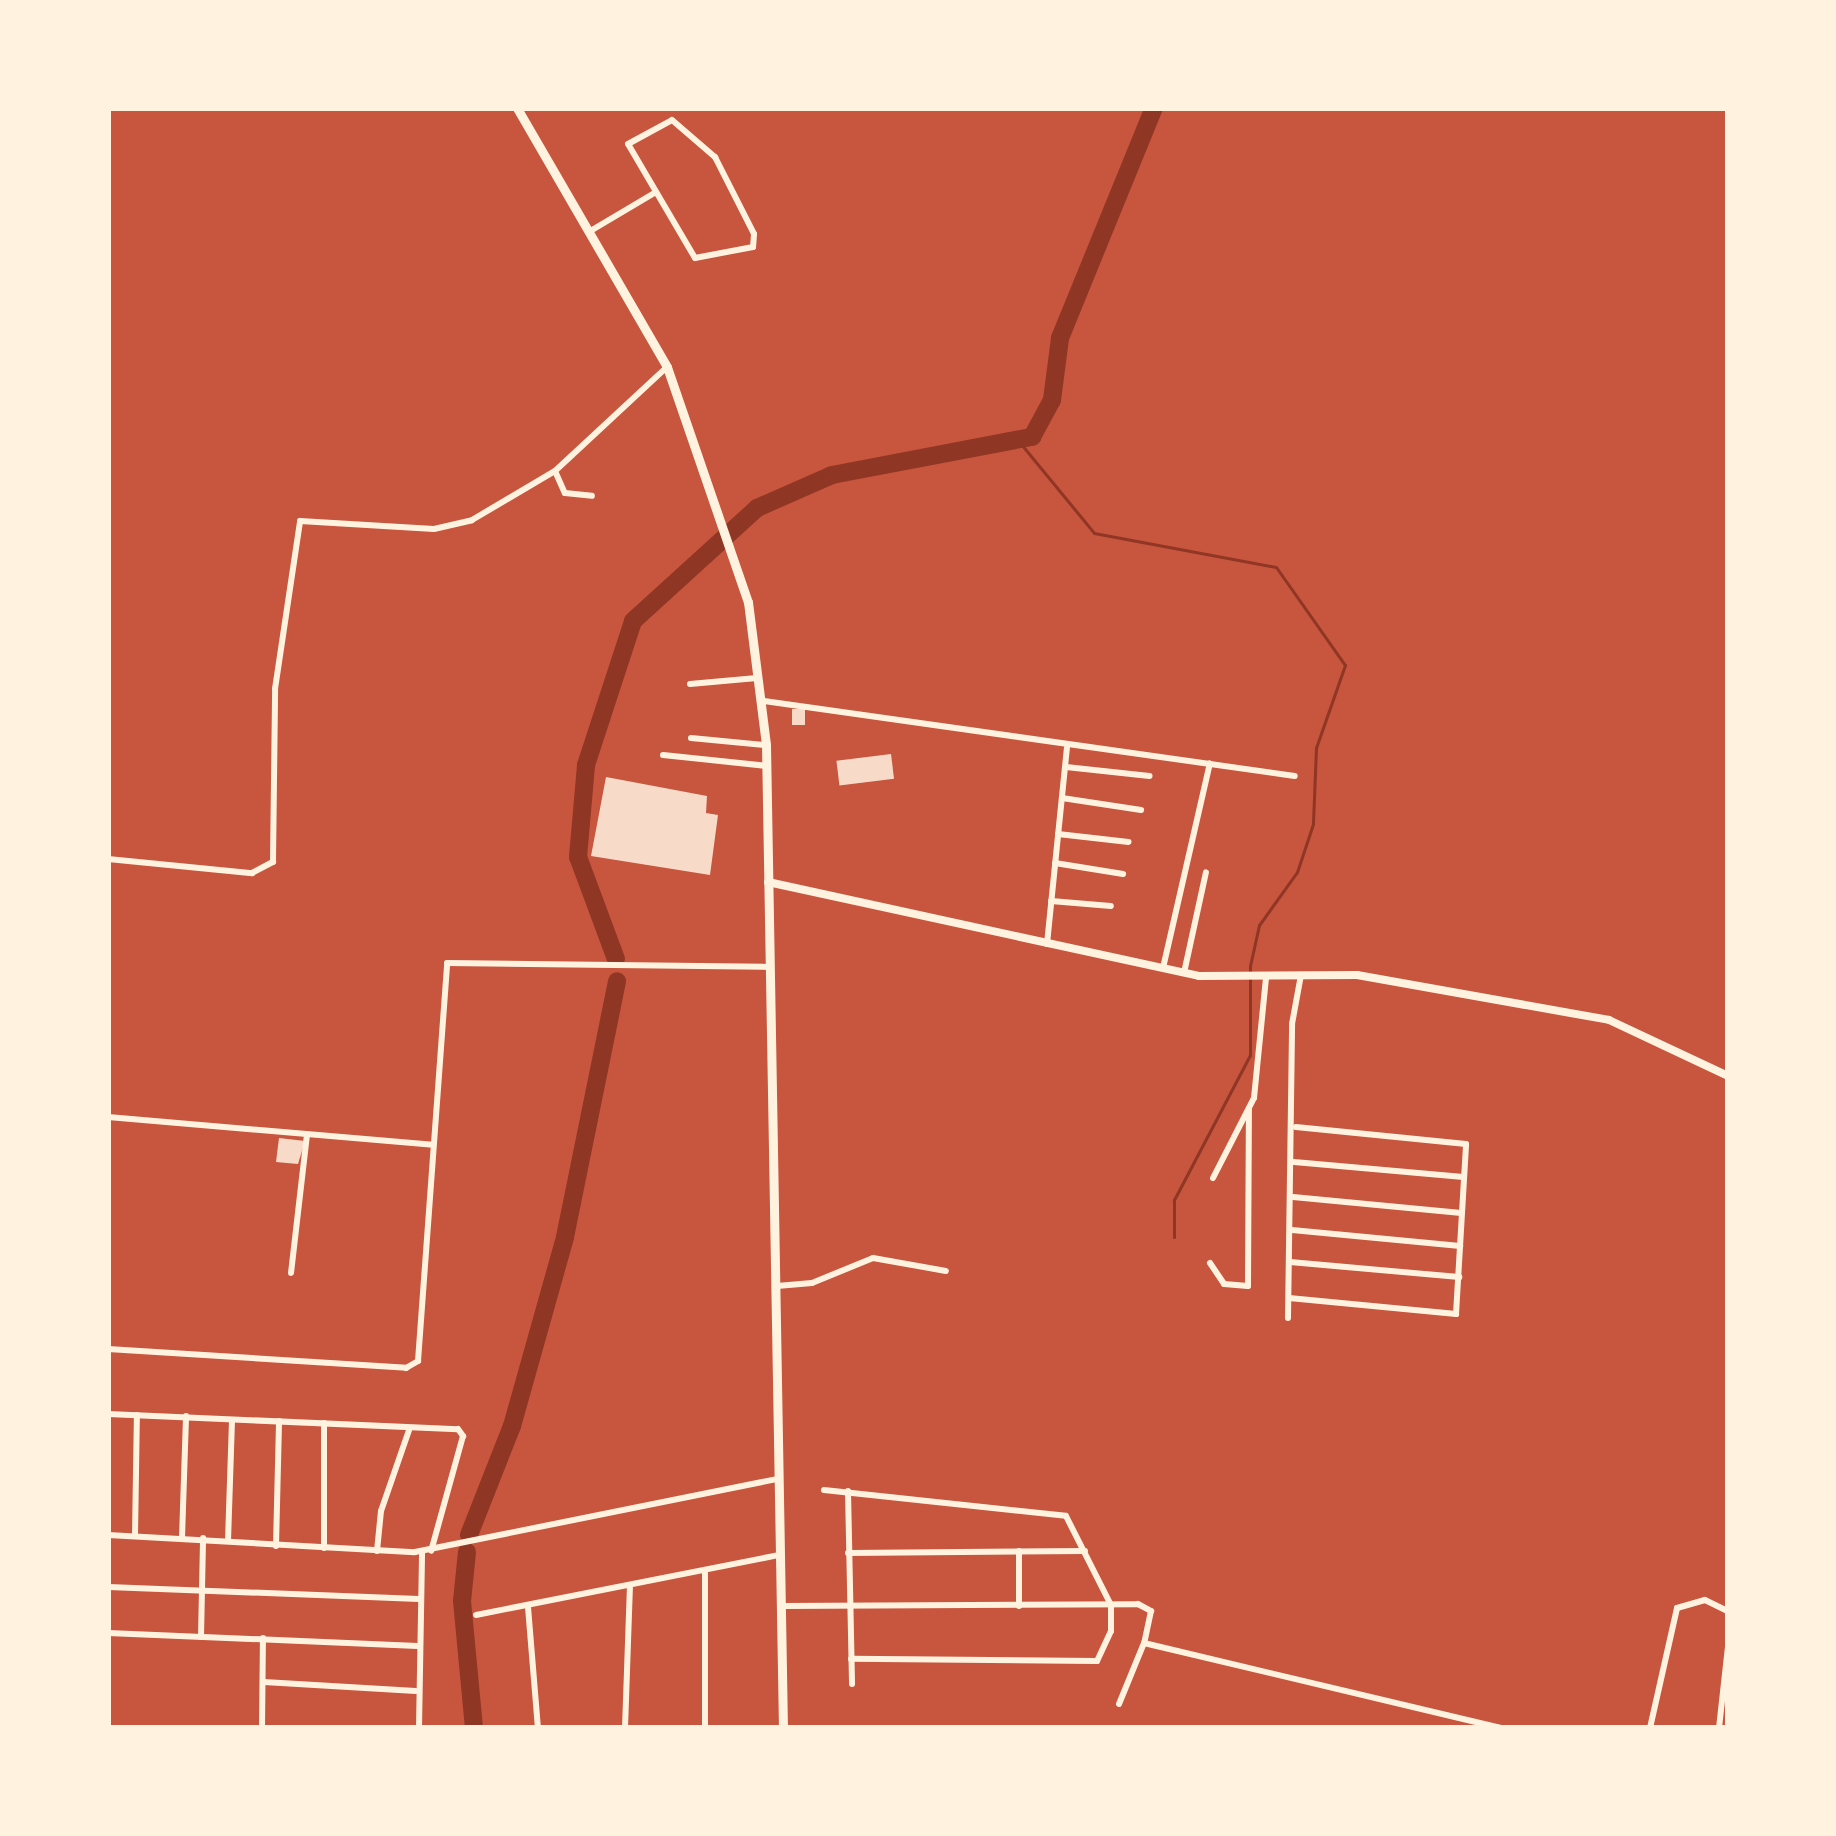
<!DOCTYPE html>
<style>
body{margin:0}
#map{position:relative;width:1836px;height:1836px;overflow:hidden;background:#c8553d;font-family:"Source Sans 3",sans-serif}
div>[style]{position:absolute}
.stream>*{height:3px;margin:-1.5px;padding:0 1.5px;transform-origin:1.5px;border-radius:1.5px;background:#8f3625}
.river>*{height:18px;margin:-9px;padding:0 9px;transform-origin:9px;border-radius:9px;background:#8f3625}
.building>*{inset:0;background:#f7dbc8;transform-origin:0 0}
.minor>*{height:6px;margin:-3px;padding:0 3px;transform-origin:3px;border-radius:3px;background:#fff3e0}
.tertiary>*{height:8px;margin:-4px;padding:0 4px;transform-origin:4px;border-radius:4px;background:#fff3e0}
.primary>*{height:9px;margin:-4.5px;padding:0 4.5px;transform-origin:4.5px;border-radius:4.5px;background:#fff3e0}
span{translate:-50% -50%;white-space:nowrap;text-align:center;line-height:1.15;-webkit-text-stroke:9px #fff3e0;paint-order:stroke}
.frame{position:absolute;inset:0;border:111px solid #fff3e0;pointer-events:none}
</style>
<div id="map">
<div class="stream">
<i style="left:1021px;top:444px;width:115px;rotate:50.6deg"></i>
<i style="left:1094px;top:533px;width:185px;rotate:10.6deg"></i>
<i style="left:1276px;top:567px;width:120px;rotate:54.9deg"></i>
<i style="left:1345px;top:665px;width:88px;rotate:109.3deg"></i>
<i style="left:1316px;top:748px;width:76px;rotate:92.3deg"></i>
<i style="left:1313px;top:824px;width:51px;rotate:108.4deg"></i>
<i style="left:1297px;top:872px;width:65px;rotate:125.6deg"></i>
<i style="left:1259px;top:925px;width:42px;rotate:102.4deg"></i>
<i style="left:1250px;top:966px;width:89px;rotate:90deg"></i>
<i style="left:1250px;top:1055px;width:164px;rotate:117.7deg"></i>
<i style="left:1174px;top:1200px;width:37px;rotate:90deg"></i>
</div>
<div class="river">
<i style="left:616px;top:959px;width:109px;rotate:-110.4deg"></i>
<i style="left:578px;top:857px;width:92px;rotate:-85deg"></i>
<i style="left:586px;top:765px;width:151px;rotate:-71.9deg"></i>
<i style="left:633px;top:621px;width:168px;rotate:-42.3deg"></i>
<i style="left:757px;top:508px;width:82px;rotate:-23.7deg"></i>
<i style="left:832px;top:475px;width:204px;rotate:-10.8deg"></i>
<i style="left:1032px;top:437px;width:42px;rotate:-61.6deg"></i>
<i style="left:1052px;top:400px;width:63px;rotate:-82.6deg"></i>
<i style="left:1060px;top:338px;width:248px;rotate:-67.8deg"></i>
<i style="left:469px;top:1535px;width:117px;rotate:-68.5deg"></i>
<i style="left:512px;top:1426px;width:196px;rotate:-74.3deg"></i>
<i style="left:565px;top:1237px;width:261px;rotate:-78.5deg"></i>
<i style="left:467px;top:1552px;width:49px;rotate:95.8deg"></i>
<i style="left:462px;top:1601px;width:128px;rotate:84.6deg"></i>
</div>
<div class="building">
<i style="left:792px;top:709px;width:13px;height:16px"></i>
<i style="left:891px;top:754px;width:25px;height:55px;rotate:83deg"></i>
<i style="clip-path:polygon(606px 777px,707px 796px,706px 813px,718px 815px,710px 875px,591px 856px)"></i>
<i style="clip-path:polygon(279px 1138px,305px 1141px,298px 1164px,276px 1162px)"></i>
</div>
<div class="minor">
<i style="left:672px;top:120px;width:57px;rotate:40.7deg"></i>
<i style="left:715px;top:157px;width:86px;rotate:63.1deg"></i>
<i style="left:754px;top:234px;width:13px;rotate:94deg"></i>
<i style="left:753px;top:247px;width:59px;rotate:169.3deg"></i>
<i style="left:695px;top:258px;width:132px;rotate:-120.4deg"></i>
<i style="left:628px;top:144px;width:50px;rotate:-28.6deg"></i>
<i style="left:592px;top:230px;width:74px;rotate:-30.7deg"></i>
<i style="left:555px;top:471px;width:24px;rotate:66deg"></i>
<i style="left:565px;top:493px;width:27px;rotate:6deg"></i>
<i style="left:690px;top:684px;width:67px;rotate:-5.1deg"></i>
<i style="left:764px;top:701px;width:536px;rotate:8.04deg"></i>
<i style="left:691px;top:738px;width:74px;rotate:5.4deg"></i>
<i style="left:663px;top:755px;width:105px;rotate:6deg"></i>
<i style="left:1066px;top:767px;width:84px;rotate:6.1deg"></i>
<i style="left:1062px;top:798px;width:80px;rotate:8.6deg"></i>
<i style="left:1058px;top:834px;width:71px;rotate:6.4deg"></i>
<i style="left:108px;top:859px;width:145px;rotate:5.6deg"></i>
<i style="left:252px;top:873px;width:24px;rotate:-28deg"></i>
<i style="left:273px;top:862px;width:173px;rotate:-89.3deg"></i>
<i style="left:275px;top:689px;width:170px;rotate:-81.5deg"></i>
<i style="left:300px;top:521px;width:134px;rotate:3.4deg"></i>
<i style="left:434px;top:529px;width:39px;rotate:-13deg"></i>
<i style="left:472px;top:520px;width:96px;rotate:-30.6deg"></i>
<i style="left:555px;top:471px;width:153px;rotate:-42.9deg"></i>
<i style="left:1055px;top:863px;width:69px;rotate:9.2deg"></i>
<i style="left:1051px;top:901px;width:60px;rotate:4.8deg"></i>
<i style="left:1047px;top:944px;width:197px;rotate:-84.2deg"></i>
<i style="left:1163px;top:968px;width:210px;rotate:-77.1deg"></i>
<i style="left:1184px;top:973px;width:103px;rotate:-77.7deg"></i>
<i style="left:108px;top:1117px;width:326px;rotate:4.9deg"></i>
<i style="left:1294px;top:1162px;width:170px;rotate:5.1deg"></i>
<i style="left:1213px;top:1178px;width:90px;rotate:-62.9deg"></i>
<i style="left:1254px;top:1098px;width:121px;rotate:-84.3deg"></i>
<i style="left:1293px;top:1197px;width:169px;rotate:5.4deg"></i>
<i style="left:1292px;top:1230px;width:169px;rotate:5.4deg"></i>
<i style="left:1290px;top:1262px;width:170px;rotate:5.1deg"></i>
<i style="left:1210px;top:1263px;width:25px;rotate:56deg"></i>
<i style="left:1224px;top:1284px;width:24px;rotate:5deg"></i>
<i style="left:1248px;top:1286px;width:177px;rotate:-89.7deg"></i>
<i style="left:291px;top:1273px;width:140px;rotate:-83.4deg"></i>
<i style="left:777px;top:1286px;width:35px;rotate:-5deg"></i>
<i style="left:812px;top:1283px;width:66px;rotate:-22.3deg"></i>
<i style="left:873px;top:1258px;width:74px;rotate:10.1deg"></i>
<i style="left:1289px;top:1298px;width:168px;rotate:5.5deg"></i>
<i style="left:1456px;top:1314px;width:170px;rotate:-86.6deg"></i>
<i style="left:1466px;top:1144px;width:171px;rotate:-174.3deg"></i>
<i style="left:1288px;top:1318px;width:294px;rotate:-89.2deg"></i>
<i style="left:1292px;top:1024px;width:50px;rotate:-79.6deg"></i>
<i style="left:108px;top:1349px;width:299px;rotate:3.6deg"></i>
<i style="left:406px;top:1368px;width:14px;rotate:-30deg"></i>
<i style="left:418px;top:1361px;width:399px;rotate:-85.8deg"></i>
<i style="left:447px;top:963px;width:321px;rotate:0.7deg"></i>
<i style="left:108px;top:1414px;width:350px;rotate:2.5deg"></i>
<i style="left:458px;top:1429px;width:9px;rotate:54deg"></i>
<i style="left:463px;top:1436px;width:119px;rotate:105.5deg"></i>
<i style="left:824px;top:1490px;width:243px;rotate:6.1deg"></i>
<i style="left:1066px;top:1516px;width:100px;rotate:63.2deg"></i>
<i style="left:1111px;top:1605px;width:26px;rotate:90deg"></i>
<i style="left:1111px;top:1631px;width:33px;rotate:115deg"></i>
<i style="left:1097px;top:1661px;width:246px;rotate:-179.5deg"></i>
<i style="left:848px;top:1491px;width:193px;rotate:88.8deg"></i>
<i style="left:108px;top:1535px;width:307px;rotate:3.2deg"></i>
<i style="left:415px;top:1552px;width:370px;rotate:-11.4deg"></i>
<i style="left:135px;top:1536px;width:121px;rotate:-89.1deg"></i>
<i style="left:182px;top:1538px;width:122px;rotate:-88.1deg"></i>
<i style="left:228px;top:1541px;width:121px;rotate:-88.1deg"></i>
<i style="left:276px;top:1546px;width:125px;rotate:-88.6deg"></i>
<i style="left:324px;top:1548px;width:125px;rotate:-90deg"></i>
<i style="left:377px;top:1551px;width:40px;rotate:-84.3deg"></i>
<i style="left:381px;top:1511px;width:86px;rotate:-70.9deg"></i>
<i style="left:848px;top:1553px;width:237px;rotate:-0.5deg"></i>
<i style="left:705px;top:1573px;width:155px;rotate:90deg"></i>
<i style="left:108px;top:1587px;width:311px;rotate:2.2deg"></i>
<i style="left:781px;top:1606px;width:357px;rotate:-0.3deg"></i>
<i style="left:1138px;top:1604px;width:15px;rotate:28deg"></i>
<i style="left:1151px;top:1611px;width:33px;rotate:102deg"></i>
<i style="left:1144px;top:1643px;width:368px;rotate:13.4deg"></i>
<i style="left:1019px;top:1606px;width:55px;rotate:-90deg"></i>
<i style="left:528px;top:1607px;width:121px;rotate:85.3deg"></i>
<i style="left:476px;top:1615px;width:308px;rotate:-11.2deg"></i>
<i style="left:108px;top:1633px;width:310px;rotate:2.4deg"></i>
<i style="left:201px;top:1637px;width:99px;rotate:-88.8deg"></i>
<i style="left:264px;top:1682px;width:152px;rotate:3.4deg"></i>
<i style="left:1119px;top:1704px;width:66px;rotate:-67.7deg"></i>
<i style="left:262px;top:1728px;width:90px;rotate:-89.4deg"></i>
<i style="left:419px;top:1728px;width:176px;rotate:-89deg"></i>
<i style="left:625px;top:1728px;width:140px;rotate:-88deg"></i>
<i style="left:1650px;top:1728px;width:123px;rotate:-77.3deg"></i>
<i style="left:1677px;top:1608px;width:29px;rotate:-16deg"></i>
<i style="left:1705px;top:1600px;width:25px;rotate:26deg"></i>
<i style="left:1719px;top:1728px;width:82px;rotate:-83.7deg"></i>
</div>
<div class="tertiary">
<i style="left:768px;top:882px;width:441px;rotate:12.3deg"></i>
<i style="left:1199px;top:976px;width:158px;rotate:-0.4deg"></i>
<i style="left:1357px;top:975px;width:256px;rotate:10.1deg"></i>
<i style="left:1609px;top:1020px;width:132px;rotate:25.2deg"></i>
</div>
<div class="primary">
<i style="left:517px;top:108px;width:299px;rotate:59.9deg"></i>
<i style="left:667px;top:367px;width:249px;rotate:71deg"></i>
<i style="left:748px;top:602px;width:144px;rotate:82.8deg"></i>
<i style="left:766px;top:745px;width:983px;rotate:89.01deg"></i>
</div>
<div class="frame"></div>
</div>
